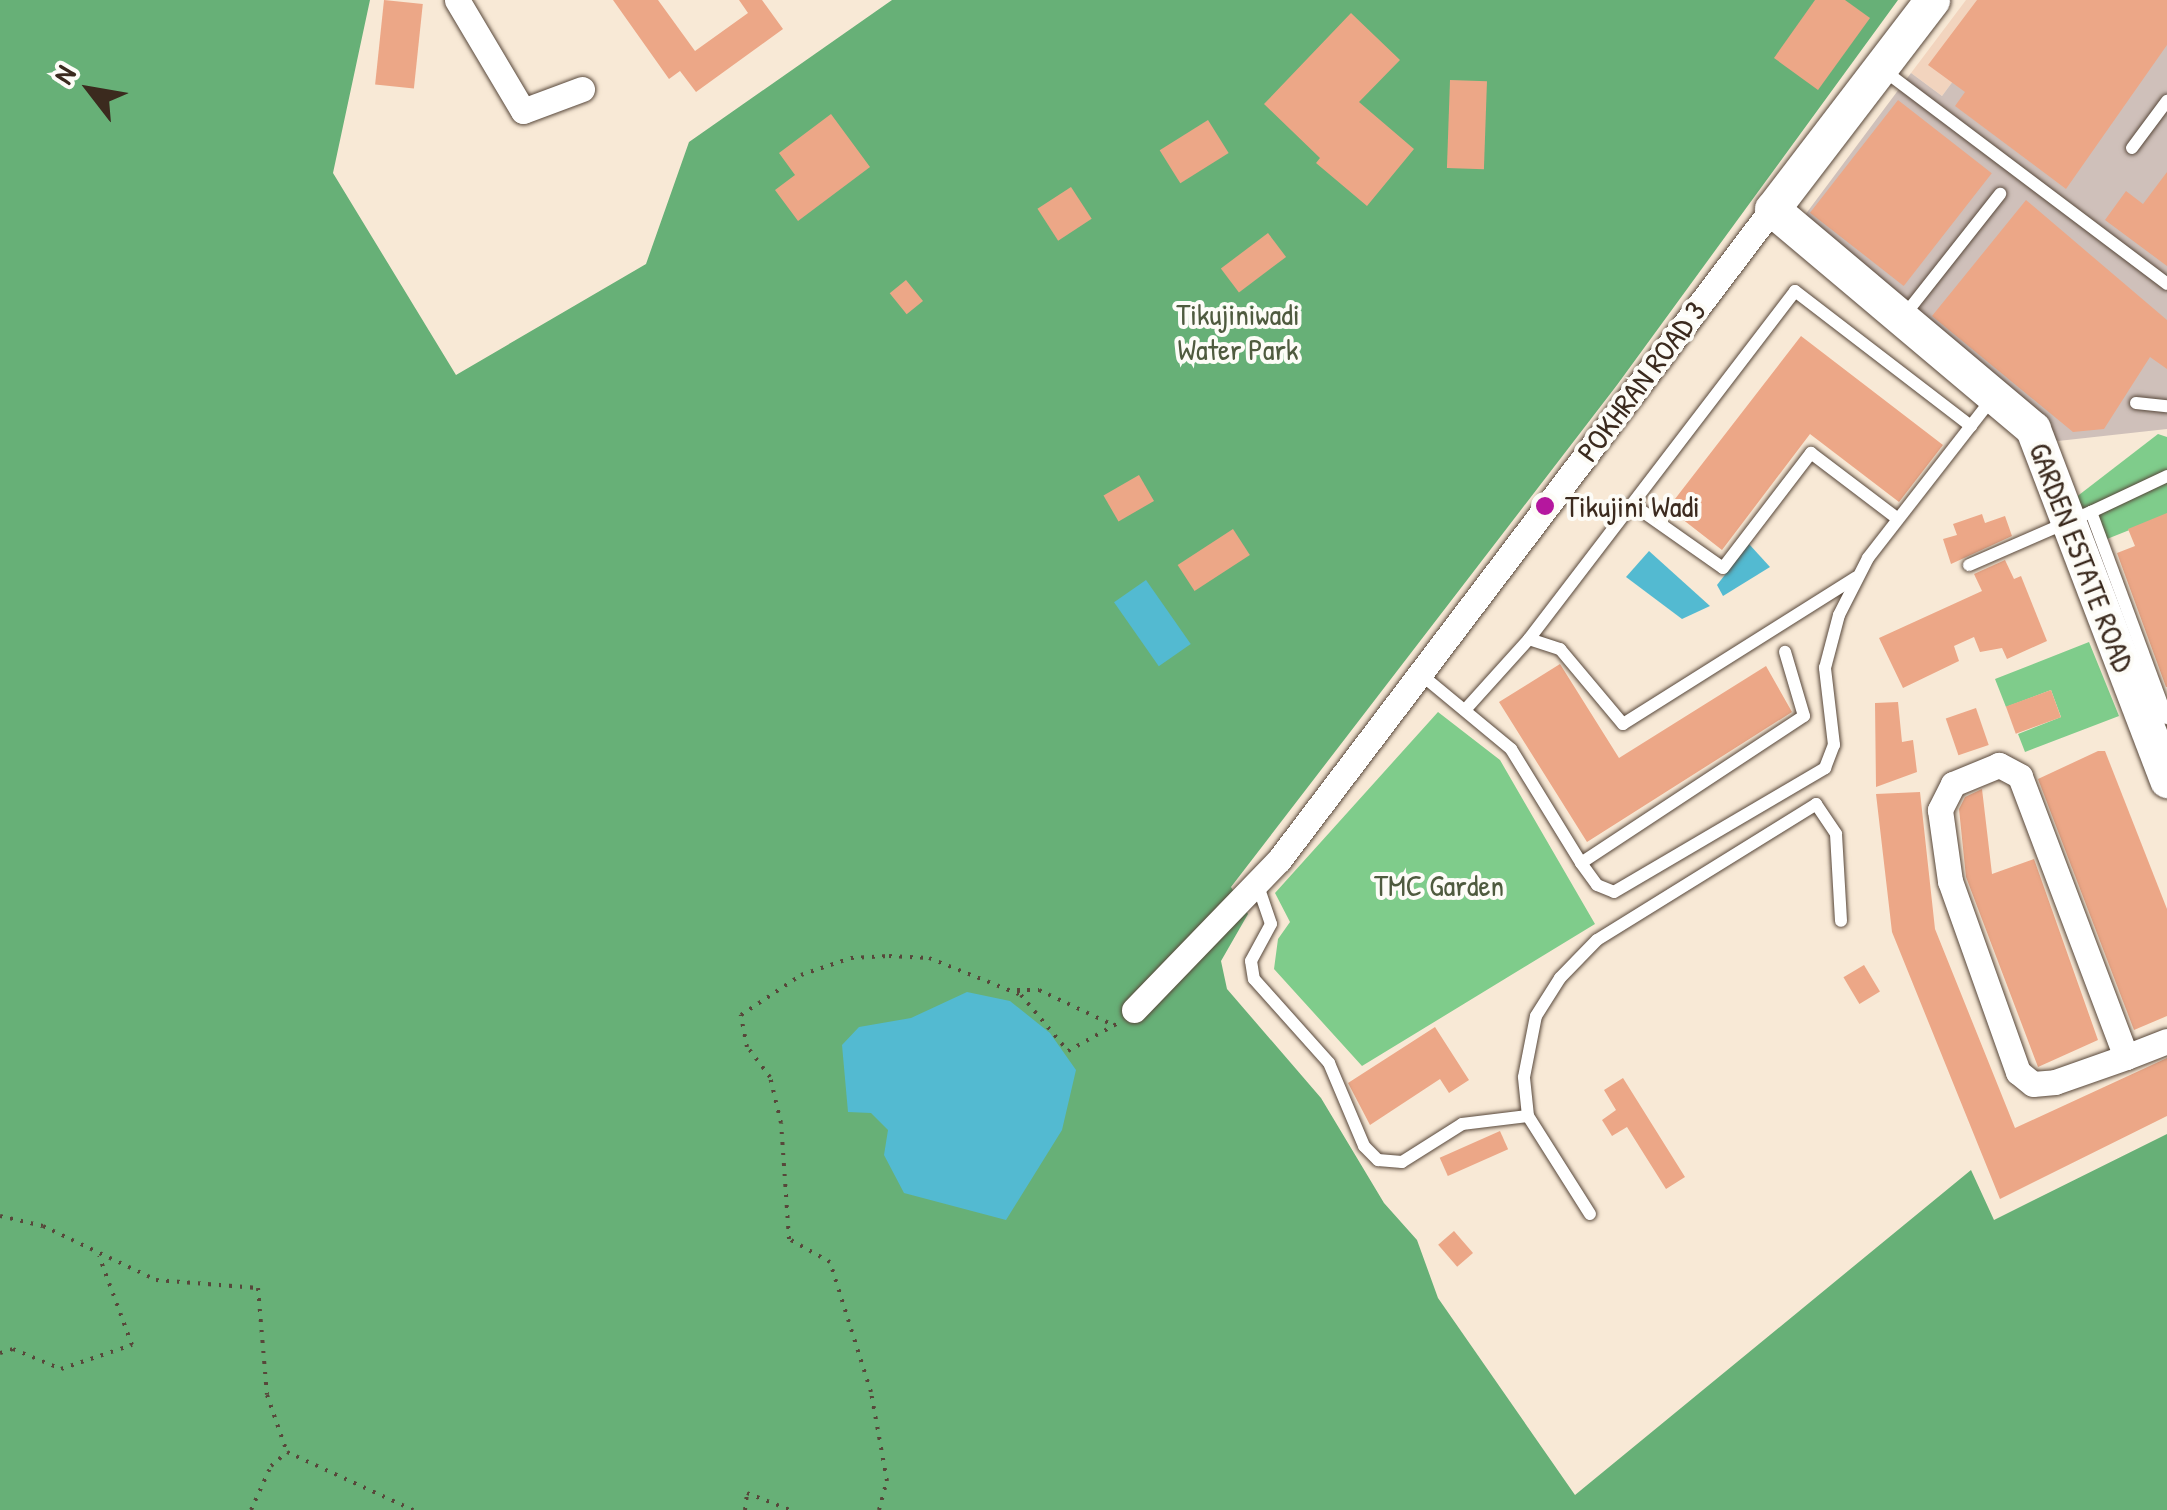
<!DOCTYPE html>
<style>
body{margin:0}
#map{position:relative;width:2167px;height:1510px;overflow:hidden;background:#f8e9d6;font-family:"Patrick Hand",sans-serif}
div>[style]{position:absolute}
.built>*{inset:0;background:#f2d4be}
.industrial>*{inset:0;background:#cfc0ba}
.green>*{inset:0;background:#7fcc8b}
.forest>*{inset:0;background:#67b077}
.water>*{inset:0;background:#53bad1;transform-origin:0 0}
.building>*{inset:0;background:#eca787;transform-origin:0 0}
.path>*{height:4px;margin-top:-2px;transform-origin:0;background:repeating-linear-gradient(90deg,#57473a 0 2.5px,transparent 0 10.5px)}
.roads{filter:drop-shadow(0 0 2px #57473a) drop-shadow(0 0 2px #57473a)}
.lane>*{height:12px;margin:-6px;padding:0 6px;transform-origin:6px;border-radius:6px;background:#fff}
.street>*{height:25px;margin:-12.5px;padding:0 12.5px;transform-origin:12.5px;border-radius:12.5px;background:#fff}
.secondary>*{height:35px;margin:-17.5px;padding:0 17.5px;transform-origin:17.5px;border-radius:17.5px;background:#fff}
.dots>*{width:28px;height:28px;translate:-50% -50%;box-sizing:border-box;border:5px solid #fdfcf7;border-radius:50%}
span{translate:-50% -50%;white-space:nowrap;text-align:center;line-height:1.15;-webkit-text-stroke:8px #fdfcf7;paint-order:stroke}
.park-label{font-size:30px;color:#4f5b3f}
.street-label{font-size:30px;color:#3b2a1e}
.poi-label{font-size:30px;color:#3b2a1e}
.left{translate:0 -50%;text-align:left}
.north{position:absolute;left:40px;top:40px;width:100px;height:100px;-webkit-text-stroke:8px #fdfcf7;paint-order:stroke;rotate:301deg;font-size:28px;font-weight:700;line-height:40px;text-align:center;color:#3b2a1e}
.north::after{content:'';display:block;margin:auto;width:35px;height:45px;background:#3b2a1e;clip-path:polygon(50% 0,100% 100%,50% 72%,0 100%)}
</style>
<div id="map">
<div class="built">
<i style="clip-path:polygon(1966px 0,2013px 0,1942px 96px,1911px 73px)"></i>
</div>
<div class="industrial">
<i style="clip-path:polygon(2013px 0,2167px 0,2167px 429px,2058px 441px,1802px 219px,1911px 73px,1942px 96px)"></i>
</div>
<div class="green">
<i style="clip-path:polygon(2158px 434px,2167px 437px,2167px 515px,2092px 545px,2075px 498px)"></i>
<i style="clip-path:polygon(2089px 642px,2119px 716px,2025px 752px,2018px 734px,2061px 717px,2051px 690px,2006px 707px,1995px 679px)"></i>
<i style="clip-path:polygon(1438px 712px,1500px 760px,1595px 924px,1362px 1066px,1274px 969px,1278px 939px,1290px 922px,1275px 893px)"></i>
</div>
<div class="forest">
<i style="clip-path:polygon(0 0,370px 0,333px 173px,456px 375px,646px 264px,689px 142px,892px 0,1898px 0,1617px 385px,1231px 887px,1248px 914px,1221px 961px,1227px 989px,1321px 1098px,1384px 1203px,1417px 1240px,1438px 1298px,1575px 1495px,1971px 1170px,1994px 1220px,2167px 1134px,2167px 1510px,0 1510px)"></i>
</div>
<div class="water">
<i style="clip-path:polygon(1749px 544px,1770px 567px,1723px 596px,1717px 585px)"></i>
<i style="clip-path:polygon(1649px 551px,1710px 606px,1682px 619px,1626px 577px)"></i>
<i style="left:1146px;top:580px;width:78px;height:39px;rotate:55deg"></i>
<i style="clip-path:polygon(967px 992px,1010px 1001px,1050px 1033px,1076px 1070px,1062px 1130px,1006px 1220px,904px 1193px,884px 1155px,888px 1130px,871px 1113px,848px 1112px,842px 1045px,859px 1027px,911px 1018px)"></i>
</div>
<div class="building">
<i style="left:384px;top:0;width:39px;height:85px;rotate:6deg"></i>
<i style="clip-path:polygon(613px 0,658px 0,695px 51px,748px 13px,739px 0,762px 0,783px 29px,696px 92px,680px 71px,669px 79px)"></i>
<i style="clip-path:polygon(1815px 0,1845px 0,1870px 18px,1818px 90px,1774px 58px)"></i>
<i style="clip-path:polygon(1977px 0,2167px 0,2167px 45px,2066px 189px,1955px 106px,1965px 92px,1928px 65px)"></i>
<i style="clip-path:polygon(1351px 13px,1400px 60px,1359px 102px,1414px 149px,1367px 206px,1316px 163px,1320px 158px,1264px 104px)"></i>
<i style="left:1450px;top:80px;width:37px;height:88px;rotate:2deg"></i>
<i style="left:1898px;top:100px;width:119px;height:143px;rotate:38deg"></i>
<i style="clip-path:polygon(831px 114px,870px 167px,798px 221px,775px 190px,795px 175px,779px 153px)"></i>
<i style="left:1208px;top:120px;width:39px;height:57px;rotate:58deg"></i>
<i style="clip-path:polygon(2167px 172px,2167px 266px,2105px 220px,2126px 191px,2143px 204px)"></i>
<i style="left:1071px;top:187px;width:38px;height:40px;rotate:57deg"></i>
<i style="clip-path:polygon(2026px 200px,2167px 320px,2167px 369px,2150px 357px,2104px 429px,2073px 432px,1932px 316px)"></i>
<i style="left:1268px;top:233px;width:30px;height:59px;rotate:53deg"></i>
<i style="left:906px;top:280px;width:27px;height:21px;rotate:51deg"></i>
<i style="clip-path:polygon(1801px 336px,1943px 445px,1899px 502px,1810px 434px,1722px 550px,1668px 508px)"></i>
<i style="left:1139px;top:475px;width:30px;height:41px;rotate:60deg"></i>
<i style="clip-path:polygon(2167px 513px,2167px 687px,2166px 687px,2117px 553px,2135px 546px,2128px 529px)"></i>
<i style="clip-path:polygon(1982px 514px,1985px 523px,2005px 516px,2012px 536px,1951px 564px,1943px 539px,1957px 535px,1953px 524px)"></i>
<i style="left:1233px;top:529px;width:31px;height:66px;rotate:57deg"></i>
<i style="clip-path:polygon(2005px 560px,2014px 579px,2021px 576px,2047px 641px,2007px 659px,2002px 648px,1980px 652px,1974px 637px,1954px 646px,1959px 661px,1903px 688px,1879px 638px,1982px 591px,1974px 574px)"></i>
<i style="clip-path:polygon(1560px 664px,1619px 758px,1766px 666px,1792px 712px,1587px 842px,1499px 702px)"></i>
<i style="left:2051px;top:690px;width:29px;height:48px;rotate:70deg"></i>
<i style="clip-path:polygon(1898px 702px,1902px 742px,1913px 740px,1917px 772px,1876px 787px,1875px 703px)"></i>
<i style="left:1976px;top:708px;width:39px;height:32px;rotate:71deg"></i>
<i style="clip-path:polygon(2098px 751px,2105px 751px,2167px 909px,2167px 1016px,2134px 1030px,2038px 779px)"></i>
<i style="clip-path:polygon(1982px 789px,1992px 874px,2034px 859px,2098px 1040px,2038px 1067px,1966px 877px,1959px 809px,1965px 797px)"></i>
<i style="clip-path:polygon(1920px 792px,1935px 929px,2015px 1128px,2167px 1058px,2167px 1116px,2000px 1199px,1892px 932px,1876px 794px)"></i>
<i style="left:1864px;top:965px;width:31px;height:24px;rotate:59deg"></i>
<i style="clip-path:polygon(1435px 1027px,1469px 1080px,1449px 1093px,1440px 1079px,1370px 1125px,1348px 1083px)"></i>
<i style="clip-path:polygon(1623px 1078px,1685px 1177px,1666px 1189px,1627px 1127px,1612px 1136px,1602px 1120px,1616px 1110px,1604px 1090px)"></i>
<i style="left:1500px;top:1131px;width:20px;height:66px;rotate:66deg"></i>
<i style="left:1454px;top:1231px;width:29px;height:21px;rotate:49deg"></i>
</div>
<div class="path">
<i style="left:1017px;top:990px;width:22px"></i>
<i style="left:1039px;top:990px;width:84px;rotate:25.3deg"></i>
<i style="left:0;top:1216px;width:44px;rotate:13.1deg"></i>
<i style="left:43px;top:1226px;width:125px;rotate:25.5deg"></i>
<i style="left:156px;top:1280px;width:102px;rotate:4.5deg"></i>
<i style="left:258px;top:1288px;width:107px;rotate:85.2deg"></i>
<i style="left:267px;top:1395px;width:60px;rotate:70.7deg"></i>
<i style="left:287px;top:1452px;width:139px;rotate:24.7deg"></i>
<i style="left:0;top:1353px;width:14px;rotate:-17deg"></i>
<i style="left:13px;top:1349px;width:52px;rotate:22.6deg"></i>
<i style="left:61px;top:1369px;width:75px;rotate:-18.7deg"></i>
<i style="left:132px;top:1345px;width:95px;rotate:-110.3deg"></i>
<i style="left:251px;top:1510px;width:48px;rotate:-65.6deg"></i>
<i style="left:271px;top:1466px;width:21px;rotate:-41deg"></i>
<i style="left:745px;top:1510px;width:17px;rotate:-83deg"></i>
<i style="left:747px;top:1493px;width:46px;rotate:21.6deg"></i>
<i style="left:879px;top:1510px;width:30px;rotate:-75deg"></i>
<i style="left:887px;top:1481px;width:90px;rotate:-100.2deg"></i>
<i style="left:871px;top:1392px;width:136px;rotate:-107.5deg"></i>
<i style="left:830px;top:1262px;width:47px;rotate:-150.7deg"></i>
<i style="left:789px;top:1239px;width:116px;rotate:-93.9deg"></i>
<i style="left:781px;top:1123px;width:47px;rotate:-103.4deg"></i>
<i style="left:770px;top:1077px;width:38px;rotate:-127deg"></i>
<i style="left:747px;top:1047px;width:33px;rotate:-101deg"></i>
<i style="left:741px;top:1015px;width:72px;rotate:-33.7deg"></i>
<i style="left:801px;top:975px;width:53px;rotate:-18.8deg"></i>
<i style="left:851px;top:958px;width:38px;rotate:-3deg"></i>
<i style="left:889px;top:956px;width:40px;rotate:2.9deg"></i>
<i style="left:929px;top:958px;width:99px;rotate:21.9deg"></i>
<i style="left:1021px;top:995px;width:73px;rotate:50deg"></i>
<i style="left:1068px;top:1051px;width:57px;rotate:-29.2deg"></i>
</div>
<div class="roads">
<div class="lane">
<i style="left:1882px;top:69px;width:357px;rotate:37deg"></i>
<i style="left:2132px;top:148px;width:59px;rotate:-53.3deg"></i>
<i style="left:1903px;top:317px;width:157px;rotate:-51.7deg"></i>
<i style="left:2136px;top:403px;width:31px;rotate:6deg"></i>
<i style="left:1632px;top:504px;width:111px;rotate:35.1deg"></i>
<i style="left:1723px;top:568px;width:145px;rotate:-52.6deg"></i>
<i style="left:1811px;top:453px;width:109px;rotate:37.2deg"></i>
<i style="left:2091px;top:512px;width:84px;rotate:-25.3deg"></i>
<i style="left:1969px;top:565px;width:133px;rotate:-23.5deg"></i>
<i style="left:2091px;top:512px;width:220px;rotate:69.7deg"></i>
<i style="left:1529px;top:639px;width:438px;rotate:-52.6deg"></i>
<i style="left:1795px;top:291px;width:222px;rotate:37.5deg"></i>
<i style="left:1418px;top:672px;width:121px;rotate:39.6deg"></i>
<i style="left:1511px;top:749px;width:134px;rotate:58.4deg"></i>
<i style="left:1581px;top:863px;width:27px;rotate:54deg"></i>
<i style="left:1597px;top:885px;width:18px;rotate:22deg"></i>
<i style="left:1614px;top:892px;width:245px;rotate:-30.4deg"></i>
<i style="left:1825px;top:768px;width:25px;rotate:-69deg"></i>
<i style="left:1834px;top:745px;width:78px;rotate:-96.7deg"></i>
<i style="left:1825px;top:668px;width:55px;rotate:-75.2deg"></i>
<i style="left:1839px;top:615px;width:64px;rotate:-63deg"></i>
<i style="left:1868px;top:558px;width:202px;rotate:-52.1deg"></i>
<i style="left:1465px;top:710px;width:96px;rotate:-48deg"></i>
<i style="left:1529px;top:639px;width:33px;rotate:18deg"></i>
<i style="left:1560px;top:649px;width:98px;rotate:50deg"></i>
<i style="left:1623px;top:724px;width:275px;rotate:-32.2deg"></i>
<i style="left:1581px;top:863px;width:267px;rotate:-33.4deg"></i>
<i style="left:1804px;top:716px;width:67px;rotate:-106.5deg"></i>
<i style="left:1257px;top:883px;width:43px;rotate:71.1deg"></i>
<i style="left:1271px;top:924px;width:42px;rotate:118.4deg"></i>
<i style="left:1251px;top:961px;width:18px;rotate:81deg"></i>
<i style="left:1254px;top:979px;width:113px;rotate:48.2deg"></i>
<i style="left:1329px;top:1063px;width:90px;rotate:67.1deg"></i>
<i style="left:1364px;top:1146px;width:20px;rotate:45deg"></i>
<i style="left:1378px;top:1160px;width:24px;rotate:5deg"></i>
<i style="left:1402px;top:1162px;width:71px;rotate:-32.3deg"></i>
<i style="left:1462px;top:1124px;width:66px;rotate:-6.9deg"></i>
<i style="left:1528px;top:1116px;width:116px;rotate:57.7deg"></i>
<i style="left:1528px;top:1116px;width:39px;rotate:-96deg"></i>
<i style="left:1524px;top:1077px;width:62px;rotate:-78.9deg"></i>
<i style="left:1536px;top:1016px;width:45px;rotate:-57.7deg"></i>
<i style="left:1560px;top:978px;width:53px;rotate:-45.8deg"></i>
<i style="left:1597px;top:940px;width:258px;rotate:-31.8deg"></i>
<i style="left:1816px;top:804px;width:36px;rotate:56deg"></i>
<i style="left:1836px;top:834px;width:87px;rotate:86.7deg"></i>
</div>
<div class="street">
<i style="left:457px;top:0;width:129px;rotate:59.3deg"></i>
<i style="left:523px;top:111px;width:63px;rotate:-20.4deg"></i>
<i style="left:1134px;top:1010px;width:209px;rotate:-46deg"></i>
<i style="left:1279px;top:860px;width:817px;rotate:-52.86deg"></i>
<i style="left:2126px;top:1057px;width:300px;rotate:-110.7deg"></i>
<i style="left:2020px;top:776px;width:24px;rotate:-152deg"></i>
<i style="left:1999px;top:765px;width:50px;rotate:157.6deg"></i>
<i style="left:1953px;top:784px;width:29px;rotate:117deg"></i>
<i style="left:1940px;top:810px;width:72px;rotate:82deg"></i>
<i style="left:1950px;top:881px;width:203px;rotate:70.4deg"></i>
<i style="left:2018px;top:1072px;width:19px;rotate:39deg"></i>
<i style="left:2033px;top:1084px;width:22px;rotate:-5deg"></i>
<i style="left:2055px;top:1082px;width:75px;rotate:-19.4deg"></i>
<i style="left:2126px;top:1057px;width:44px;rotate:-21.3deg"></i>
</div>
<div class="secondary">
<i style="left:1932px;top:0;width:263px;rotate:127.4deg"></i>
<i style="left:1772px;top:209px;width:341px;rotate:40.1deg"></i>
<i style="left:2033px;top:429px;width:376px;rotate:69.1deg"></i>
</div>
</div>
<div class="dots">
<i style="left:1545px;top:506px;background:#b5179e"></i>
</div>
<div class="park-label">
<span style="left:1238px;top:331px">Tikujiniwadi<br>Water Park</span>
<span style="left:1439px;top:885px">TMC Garden</span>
</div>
<div class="street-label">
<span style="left:1641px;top:381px;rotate:-53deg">POKHRAN ROAD 3</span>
<span style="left:2082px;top:557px;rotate:69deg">GARDEN ESTATE ROAD</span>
</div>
<div class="poi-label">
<span class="left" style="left:1565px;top:506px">Tikujini Wadi</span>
</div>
<div class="north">N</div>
</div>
